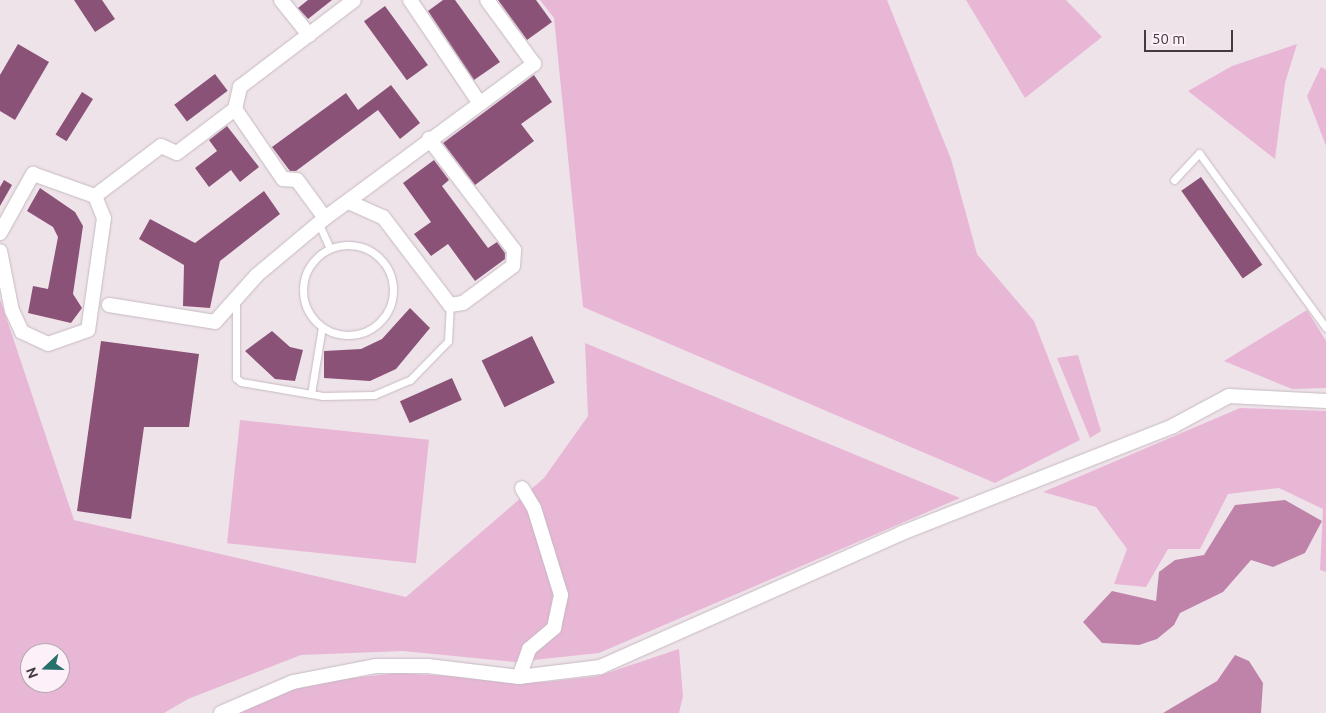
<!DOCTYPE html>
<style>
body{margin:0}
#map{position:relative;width:1326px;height:713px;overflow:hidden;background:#efe3ea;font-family:Ubuntu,sans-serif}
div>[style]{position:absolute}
.green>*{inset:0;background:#e8b7d6;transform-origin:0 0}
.water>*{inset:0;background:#bf83aa}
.building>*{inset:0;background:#8a5277;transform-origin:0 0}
.roads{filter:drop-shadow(0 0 1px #c5bac1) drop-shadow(0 0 1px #c5bac1)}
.service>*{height:7px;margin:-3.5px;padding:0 3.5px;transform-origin:3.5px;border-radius:3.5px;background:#fff}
.service>.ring{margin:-3.5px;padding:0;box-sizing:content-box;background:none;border:7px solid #fff;border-radius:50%}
.minor>*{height:14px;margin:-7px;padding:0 7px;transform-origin:7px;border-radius:7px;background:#fff}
span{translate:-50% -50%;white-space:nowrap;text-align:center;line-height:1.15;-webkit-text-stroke:5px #fdf0f8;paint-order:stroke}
.north{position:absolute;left:20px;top:643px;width:50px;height:50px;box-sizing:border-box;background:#fdf0f8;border:1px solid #b1a8ae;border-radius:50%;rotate:249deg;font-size:14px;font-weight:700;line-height:20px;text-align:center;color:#403b3e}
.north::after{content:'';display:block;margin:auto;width:18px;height:22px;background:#27716d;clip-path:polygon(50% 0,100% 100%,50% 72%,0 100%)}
.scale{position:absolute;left:1144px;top:30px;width:89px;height:22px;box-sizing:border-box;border:2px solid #403b3e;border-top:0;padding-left:6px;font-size:15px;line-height:18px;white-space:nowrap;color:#403b3e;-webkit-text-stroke:4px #fdf0f8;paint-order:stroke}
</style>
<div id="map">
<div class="green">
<i style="clip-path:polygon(540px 0,887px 0,951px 159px,977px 254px,1034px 321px,1080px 440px,995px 483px,583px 307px,554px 18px)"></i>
<i style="clip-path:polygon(966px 0,1066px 0,1102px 37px,1025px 98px)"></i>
<i style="clip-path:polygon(1297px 44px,1285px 83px,1275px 159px,1188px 91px,1232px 66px)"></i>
<i style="clip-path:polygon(1321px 67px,1326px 70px,1326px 146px,1307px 96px)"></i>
<i style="clip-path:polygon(evenodd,0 299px,74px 520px,406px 597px,544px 478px,588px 416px,585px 343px,960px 498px,599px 653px,515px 662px,403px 651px,301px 655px,188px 699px,164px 713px,0 713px,0 299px,30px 653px,60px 653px,60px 683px,30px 683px,30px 653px)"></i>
<i style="clip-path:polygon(1307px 310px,1326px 341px,1326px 388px,1292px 389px,1224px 361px)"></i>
<i style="clip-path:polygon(1078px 355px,1101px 431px,1090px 438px,1057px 358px)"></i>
<i style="clip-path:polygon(1240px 408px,1326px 411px,1326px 572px,1320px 570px,1323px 509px,1279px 488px,1228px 494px,1200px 549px,1168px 549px,1146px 587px,1114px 584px,1127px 549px,1096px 507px,1043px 492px)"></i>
<i style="left:240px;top:420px;width:190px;height:124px;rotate:6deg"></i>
<i style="clip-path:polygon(679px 649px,683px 696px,679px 713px,234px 713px,284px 692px,334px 680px,398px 673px,546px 682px,598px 676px)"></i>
</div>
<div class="water">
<i style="clip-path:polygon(1285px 500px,1322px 521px,1305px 553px,1273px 567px,1251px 560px,1223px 592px,1180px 613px,1174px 625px,1157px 639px,1139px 645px,1102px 643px,1083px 622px,1112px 591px,1156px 601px,1159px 572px,1175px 560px,1204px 555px,1235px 505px)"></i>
<i style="clip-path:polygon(1235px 655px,1249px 661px,1263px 683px,1261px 713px,1163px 713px,1217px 681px)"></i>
</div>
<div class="building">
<i style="clip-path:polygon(74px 0,102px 0,115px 19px,95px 32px)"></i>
<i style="clip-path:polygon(308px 0,332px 0,308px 19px,298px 8px)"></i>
<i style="clip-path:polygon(443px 0,455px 0,500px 62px,474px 80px,428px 11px)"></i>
<i style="clip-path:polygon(498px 0,536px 0,552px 22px,527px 40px)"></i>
<i style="left:385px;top:6px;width:73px;height:26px;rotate:54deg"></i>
<i style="clip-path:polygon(18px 44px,49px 62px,15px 120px,0 111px,0 75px)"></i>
<i style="left:215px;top:74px;width:21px;height:51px;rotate:53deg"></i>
<i style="clip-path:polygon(534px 75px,552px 102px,521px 124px,534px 141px,475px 185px,443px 143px)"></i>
<i style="clip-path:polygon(391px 85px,420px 123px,400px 139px,378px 110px,296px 171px,290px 171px,272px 147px,346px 93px,358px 110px)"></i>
<i style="left:82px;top:92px;width:13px;height:50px;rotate:32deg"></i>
<i style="clip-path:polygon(227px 126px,259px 167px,240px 182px,231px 170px,209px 187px,195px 168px,217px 151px,209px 140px)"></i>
<i style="clip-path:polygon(434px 160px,449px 180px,442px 186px,488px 248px,497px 242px,505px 253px,505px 259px,475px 281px,448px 244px,431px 256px,414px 234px,431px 222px,403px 183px)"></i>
<i style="left:1201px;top:177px;width:107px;height:24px;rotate:55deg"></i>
<i style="clip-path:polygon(4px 180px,12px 185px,0 206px,0 187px)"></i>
<i style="clip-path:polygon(40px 188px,75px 212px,83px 226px,73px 294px,82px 308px,71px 323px,28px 313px,33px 286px,48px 289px,58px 237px,53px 227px,27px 211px)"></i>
<i style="clip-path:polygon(264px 191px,280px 214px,220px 261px,210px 308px,183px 306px,184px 265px,139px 239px,150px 219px,195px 243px)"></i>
<i style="clip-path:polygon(410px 308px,430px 328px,396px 369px,370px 381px,324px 378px,324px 351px,361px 349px,382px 339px)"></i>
<i style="clip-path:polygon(272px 331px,290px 347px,303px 350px,295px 381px,275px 379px,245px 351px)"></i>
<i style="left:532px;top:336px;width:52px;height:56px;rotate:64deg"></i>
<i style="clip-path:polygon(101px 341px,199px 354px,189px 427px,144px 427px,131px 519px,77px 511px)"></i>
<i style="left:452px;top:378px;width:24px;height:57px;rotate:66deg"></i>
</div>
<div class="roads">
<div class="service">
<i style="left:1174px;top:180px;width:37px;rotate:-47deg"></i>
<i style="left:1199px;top:153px;width:216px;rotate:54deg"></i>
<i style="left:319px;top:224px;width:27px;rotate:66deg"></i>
<i class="ring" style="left:303px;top:245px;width:83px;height:83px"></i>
<i style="left:236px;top:302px;width:76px;rotate:90deg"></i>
<i style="left:236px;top:378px;width:6px;rotate:39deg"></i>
<i style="left:241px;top:382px;width:83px;rotate:9.7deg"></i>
<i style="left:323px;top:396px;width:51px;rotate:-1.1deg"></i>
<i style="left:374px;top:395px;width:39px;rotate:-23deg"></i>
<i style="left:410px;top:380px;width:54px;rotate:-45.7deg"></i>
<i style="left:448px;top:341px;width:36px;rotate:-87deg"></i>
<i style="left:311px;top:394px;width:68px;rotate:-80.7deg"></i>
</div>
<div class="minor">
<i style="left:281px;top:0;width:45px;rotate:51.3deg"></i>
<i style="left:410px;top:0;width:122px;rotate:56deg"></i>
<i style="left:235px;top:109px;width:85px;rotate:55.6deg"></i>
<i style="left:283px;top:179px;width:14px;rotate:4deg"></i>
<i style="left:297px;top:180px;width:47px;rotate:53.6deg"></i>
<i style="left:95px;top:196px;width:83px;rotate:-37.1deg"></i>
<i style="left:161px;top:146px;width:17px;rotate:24deg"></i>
<i style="left:177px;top:153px;width:73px;rotate:-37.2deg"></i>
<i style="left:235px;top:109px;width:23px;rotate:-77deg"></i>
<i style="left:240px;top:87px;width:143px;rotate:-37.3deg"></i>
<i style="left:351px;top:203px;width:35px;rotate:24deg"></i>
<i style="left:383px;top:217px;width:111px;rotate:52.7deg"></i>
<i style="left:450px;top:305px;width:13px;rotate:-9deg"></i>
<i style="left:463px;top:303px;width:62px;rotate:-36.5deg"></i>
<i style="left:513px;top:266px;width:16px;rotate:-86deg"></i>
<i style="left:514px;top:250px;width:140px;rotate:-127.4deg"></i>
<i style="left:0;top:233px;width:68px;rotate:-60.8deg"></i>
<i style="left:33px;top:174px;width:66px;rotate:19.5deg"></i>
<i style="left:95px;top:196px;width:24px;rotate:68deg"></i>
<i style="left:104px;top:218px;width:113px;rotate:98.1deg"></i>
<i style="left:88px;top:330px;width:42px;rotate:160.7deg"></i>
<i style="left:48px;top:344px;width:29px;rotate:-155deg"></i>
<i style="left:22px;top:332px;width:23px;rotate:-115deg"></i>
<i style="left:12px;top:311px;width:61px;rotate:-101.3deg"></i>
<i style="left:109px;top:305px;width:107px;rotate:9.1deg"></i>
<i style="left:215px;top:322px;width:63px;rotate:-48.2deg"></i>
<i style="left:257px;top:275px;width:89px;rotate:-40deg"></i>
<i style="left:325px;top:218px;width:260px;rotate:-36.4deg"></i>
<i style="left:534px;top:64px;width:79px;rotate:-126.3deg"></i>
<i style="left:519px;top:677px;width:30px;rotate:-70deg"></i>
<i style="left:529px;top:649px;width:33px;rotate:-40deg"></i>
<i style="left:554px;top:628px;width:34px;rotate:-78deg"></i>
<i style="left:561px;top:595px;width:91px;rotate:-107.2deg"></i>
<i style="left:534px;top:508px;width:23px;rotate:-121deg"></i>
<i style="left:221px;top:713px;width:78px;rotate:-23.3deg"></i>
<i style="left:293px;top:682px;width:85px;rotate:-10.9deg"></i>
<i style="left:376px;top:666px;width:52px"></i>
<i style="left:428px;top:666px;width:92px;rotate:6.9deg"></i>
<i style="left:519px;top:677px;width:82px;rotate:-7deg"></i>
<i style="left:600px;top:667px;width:330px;rotate:-23.9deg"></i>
<i style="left:902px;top:533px;width:291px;rotate:-21.5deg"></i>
<i style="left:1173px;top:426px;width:64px;rotate:-28.2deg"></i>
<i style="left:1229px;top:396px;width:97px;rotate:3deg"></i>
</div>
</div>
<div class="north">N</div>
<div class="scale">50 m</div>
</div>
